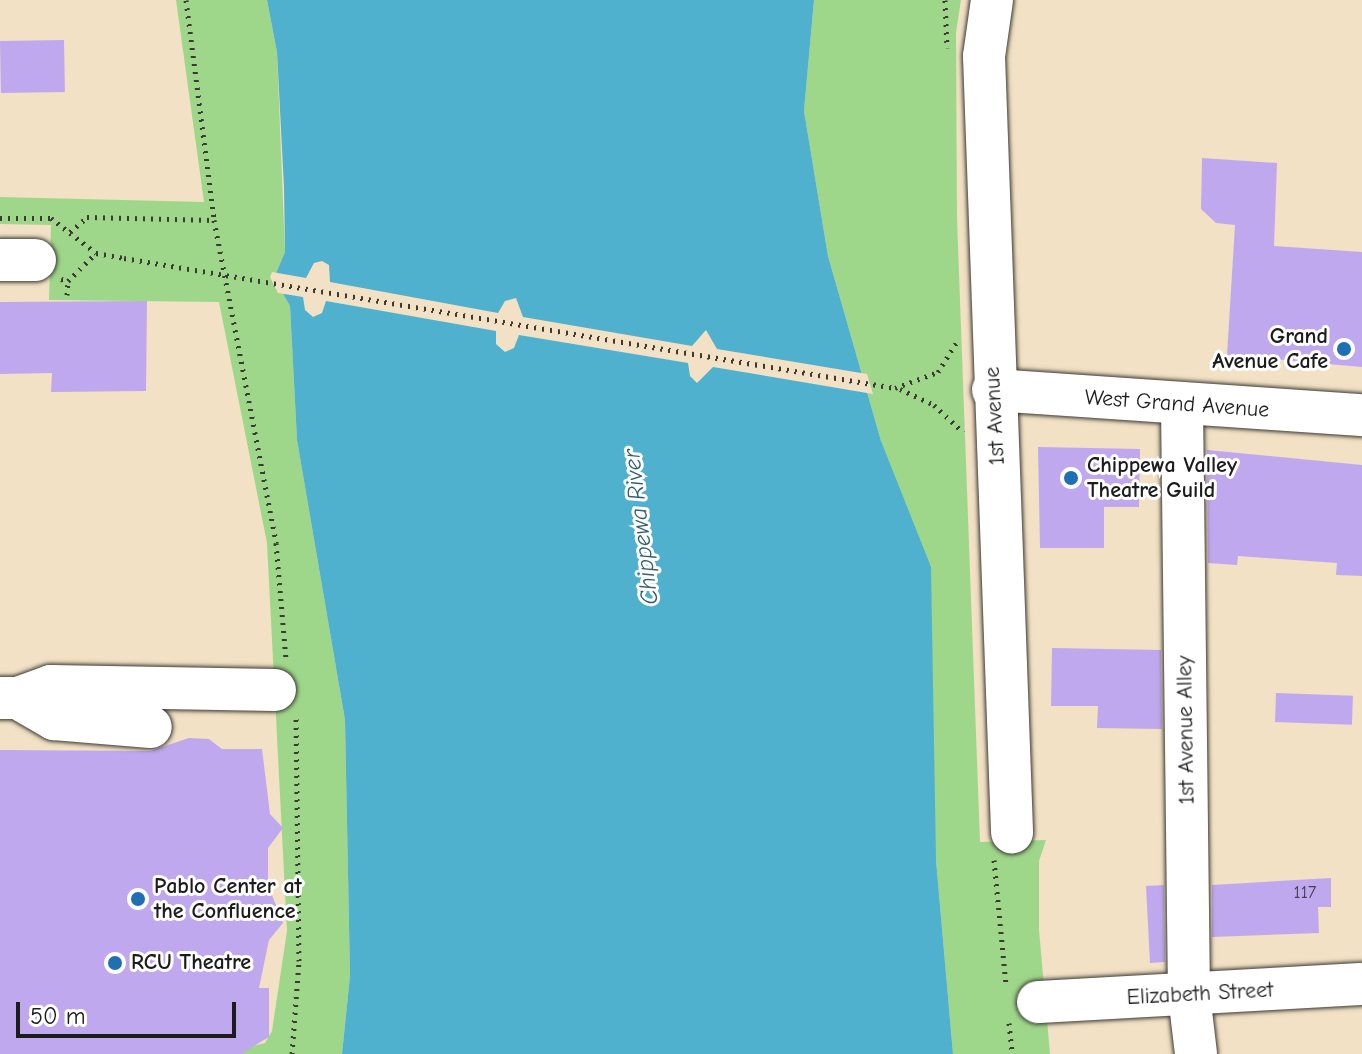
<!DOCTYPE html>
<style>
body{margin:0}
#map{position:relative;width:1362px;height:1054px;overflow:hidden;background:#f2e1c4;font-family:"Comic Neue",sans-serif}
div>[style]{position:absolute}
.green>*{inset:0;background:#9fd78a}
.water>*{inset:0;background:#4fb1ce}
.pier>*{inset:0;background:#f2e1c4}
.building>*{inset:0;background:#bfa8ed;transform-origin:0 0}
.path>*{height:5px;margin-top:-2.5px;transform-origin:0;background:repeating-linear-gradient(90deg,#3c3a35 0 2px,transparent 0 8px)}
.roads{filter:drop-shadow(0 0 2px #3c3a35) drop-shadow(0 0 2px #3c3a35)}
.minor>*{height:42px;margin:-21px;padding:0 21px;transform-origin:21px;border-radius:21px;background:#fff}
.path-bridge>*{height:5px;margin-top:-2.5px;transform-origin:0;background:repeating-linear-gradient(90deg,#3c3a35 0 2px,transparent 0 8px)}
.dots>*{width:22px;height:22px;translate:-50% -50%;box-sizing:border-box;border:4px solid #fff;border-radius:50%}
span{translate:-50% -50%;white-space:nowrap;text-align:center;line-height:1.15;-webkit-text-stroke:6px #fff;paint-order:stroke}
.number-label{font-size:18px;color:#453f50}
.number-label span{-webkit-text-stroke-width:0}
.poi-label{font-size:22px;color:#1c1c1c;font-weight:700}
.right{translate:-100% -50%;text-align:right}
.left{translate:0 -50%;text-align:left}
.street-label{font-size:22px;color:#1c1c1c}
.water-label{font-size:24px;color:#335f6c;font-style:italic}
.scale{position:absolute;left:16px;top:1002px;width:220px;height:36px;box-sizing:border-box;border:4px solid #1c1c1c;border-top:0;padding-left:10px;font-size:24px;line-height:28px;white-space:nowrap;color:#1c1c1c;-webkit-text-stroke:6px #fff;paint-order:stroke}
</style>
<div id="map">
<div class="green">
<i style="clip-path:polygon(176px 0,267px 0,277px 52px,285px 252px,274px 278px,290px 306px,297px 440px,345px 720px,350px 976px,342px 1054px,240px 1054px,241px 1049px,265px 1043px,272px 1031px,287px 931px,267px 543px,219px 302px,49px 300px,51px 225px,0 224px,0 197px,204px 202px)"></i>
<i style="clip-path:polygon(814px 0,961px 0,956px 33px,957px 219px,980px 842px,1046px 840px,1039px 861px,1039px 930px,1050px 1054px,953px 1054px,936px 860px,881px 441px,828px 256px,804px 111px)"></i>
</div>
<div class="water">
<i style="clip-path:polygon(267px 0,814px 0,804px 111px,828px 256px,881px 441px,931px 567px,936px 860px,953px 1054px,342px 1054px,350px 976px,345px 720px,297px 440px,290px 306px,274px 278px,285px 252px,284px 187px,277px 52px)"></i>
</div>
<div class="pier">
<i style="clip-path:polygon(322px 261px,329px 265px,330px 282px,498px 313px,505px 301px,516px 298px,523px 317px,692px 346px,706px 330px,717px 349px,867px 374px,873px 394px,713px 367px,697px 383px,690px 376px,688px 363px,519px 335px,514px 348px,505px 352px,496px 344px,496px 331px,326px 301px,322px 313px,313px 317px,305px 310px,303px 297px,278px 293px,270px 277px,272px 272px,306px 278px,314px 263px)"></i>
</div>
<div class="building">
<i style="left:64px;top:40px;width:52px;height:64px;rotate:89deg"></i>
<i style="clip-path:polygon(1202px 158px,1277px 163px,1274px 246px,1362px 252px,1362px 367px,1227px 355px,1235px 225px,1216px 223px,1201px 209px)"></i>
<i style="clip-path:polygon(147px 301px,146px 391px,51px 392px,52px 373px,0 374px,0 302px)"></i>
<i style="clip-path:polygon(1038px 447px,1140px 449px,1139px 507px,1104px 507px,1104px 548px,1040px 548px)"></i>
<i style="clip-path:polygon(1207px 450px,1362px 465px,1362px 576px,1336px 575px,1337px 563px,1238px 556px,1237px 565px,1208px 563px)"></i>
<i style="clip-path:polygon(1052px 648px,1161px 650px,1162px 729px,1097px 728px,1098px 706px,1051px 706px)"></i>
<i style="left:1276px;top:693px;width:77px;height:29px;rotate:2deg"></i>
<i style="clip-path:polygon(189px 738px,209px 739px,222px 749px,262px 749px,270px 814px,283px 828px,268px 848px,268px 885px,283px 923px,269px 940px,259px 988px,269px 988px,269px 1037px,241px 1054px,0 1054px,0 750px,150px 751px)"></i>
<i style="clip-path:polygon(1331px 878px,1331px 907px,1318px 907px,1319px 933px,1212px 937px,1212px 885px)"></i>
<i style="clip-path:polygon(1146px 886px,1164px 885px,1165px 962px,1150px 963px)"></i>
</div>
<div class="path">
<i style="left:186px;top:0;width:222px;rotate:82.7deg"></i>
<i style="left:214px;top:220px;width:329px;rotate:79.1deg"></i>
<i style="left:276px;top:543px;width:116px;rotate:85.1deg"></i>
<i style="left:945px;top:0;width:48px;rotate:87.6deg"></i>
<i style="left:0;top:218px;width:51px"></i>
<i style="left:51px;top:218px;width:57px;rotate:37.9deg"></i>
<i style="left:70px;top:232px;width:23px;rotate:-41deg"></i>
<i style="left:87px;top:217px;width:127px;rotate:1.4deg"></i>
<i style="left:61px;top:279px;width:7px;rotate:16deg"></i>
<i style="left:68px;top:281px;width:40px;rotate:-45deg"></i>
<i style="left:96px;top:253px;width:28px;rotate:10deg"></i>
<i style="left:67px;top:295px;width:14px;rotate:-86deg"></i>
<i style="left:895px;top:388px;width:46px;rotate:-20.4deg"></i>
<i style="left:938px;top:372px;width:36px;rotate:-58deg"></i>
<i style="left:900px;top:389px;width:38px;rotate:25deg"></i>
<i style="left:934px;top:405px;width:40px;rotate:43deg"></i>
<i style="left:994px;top:860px;width:126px;rotate:84.5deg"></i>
<i style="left:1009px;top:1023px;width:31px;rotate:84deg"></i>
<i style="left:292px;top:1054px;width:93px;rotate:-85.7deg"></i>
<i style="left:299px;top:961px;width:245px;rotate:-90.7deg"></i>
</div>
<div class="roads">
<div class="minor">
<i style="left:992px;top:0;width:57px;rotate:98.1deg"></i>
<i style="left:984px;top:56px;width:777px;rotate:87.93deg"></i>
<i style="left:0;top:260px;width:35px"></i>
<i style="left:993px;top:390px;width:370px;rotate:3.9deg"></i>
<i style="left:1182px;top:406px;width:589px;rotate:89.32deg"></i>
<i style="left:1189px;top:995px;width:59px;rotate:83.2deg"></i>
<i style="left:0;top:698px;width:18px"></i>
<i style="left:18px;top:698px;width:35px;rotate:-20deg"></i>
<i style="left:51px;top:686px;width:224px;rotate:1deg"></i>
<i style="left:18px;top:698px;width:42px;rotate:30.3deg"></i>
<i style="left:54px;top:719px;width:97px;rotate:4.7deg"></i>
<i style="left:1038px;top:1002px;width:324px;rotate:-3.2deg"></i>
</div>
</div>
<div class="path-bridge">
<i style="left:124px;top:258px;width:782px;rotate:9.57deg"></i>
</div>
<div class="dots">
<i style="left:1344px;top:349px;background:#1f6fb2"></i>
<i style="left:1071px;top:478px;background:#1f6fb2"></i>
<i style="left:138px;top:899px;background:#1f6fb2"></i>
<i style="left:115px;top:963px;background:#1f6fb2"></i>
</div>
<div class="number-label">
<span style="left:1305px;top:893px">117</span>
</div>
<div class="poi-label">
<span class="right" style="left:1328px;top:349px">Grand<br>Avenue Cafe</span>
<span class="left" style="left:1087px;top:478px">Chippewa Valley<br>Theatre Guild</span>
<span class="left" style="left:154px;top:899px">Pablo Center at<br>the Confluence</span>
<span class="left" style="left:131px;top:963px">RCU Theatre</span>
</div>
<div class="street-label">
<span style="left:1177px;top:404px;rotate:4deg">West Grand Avenue</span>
<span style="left:995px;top:416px;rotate:-93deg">1st Avenue</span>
<span style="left:1186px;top:730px;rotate:-91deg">1st Avenue Alley</span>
<span style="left:1200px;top:994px;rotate:-3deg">Elizabeth Street</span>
</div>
<div class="water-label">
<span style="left:641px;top:527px;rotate:-97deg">Chippewa River</span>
</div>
<div class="scale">50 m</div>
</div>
